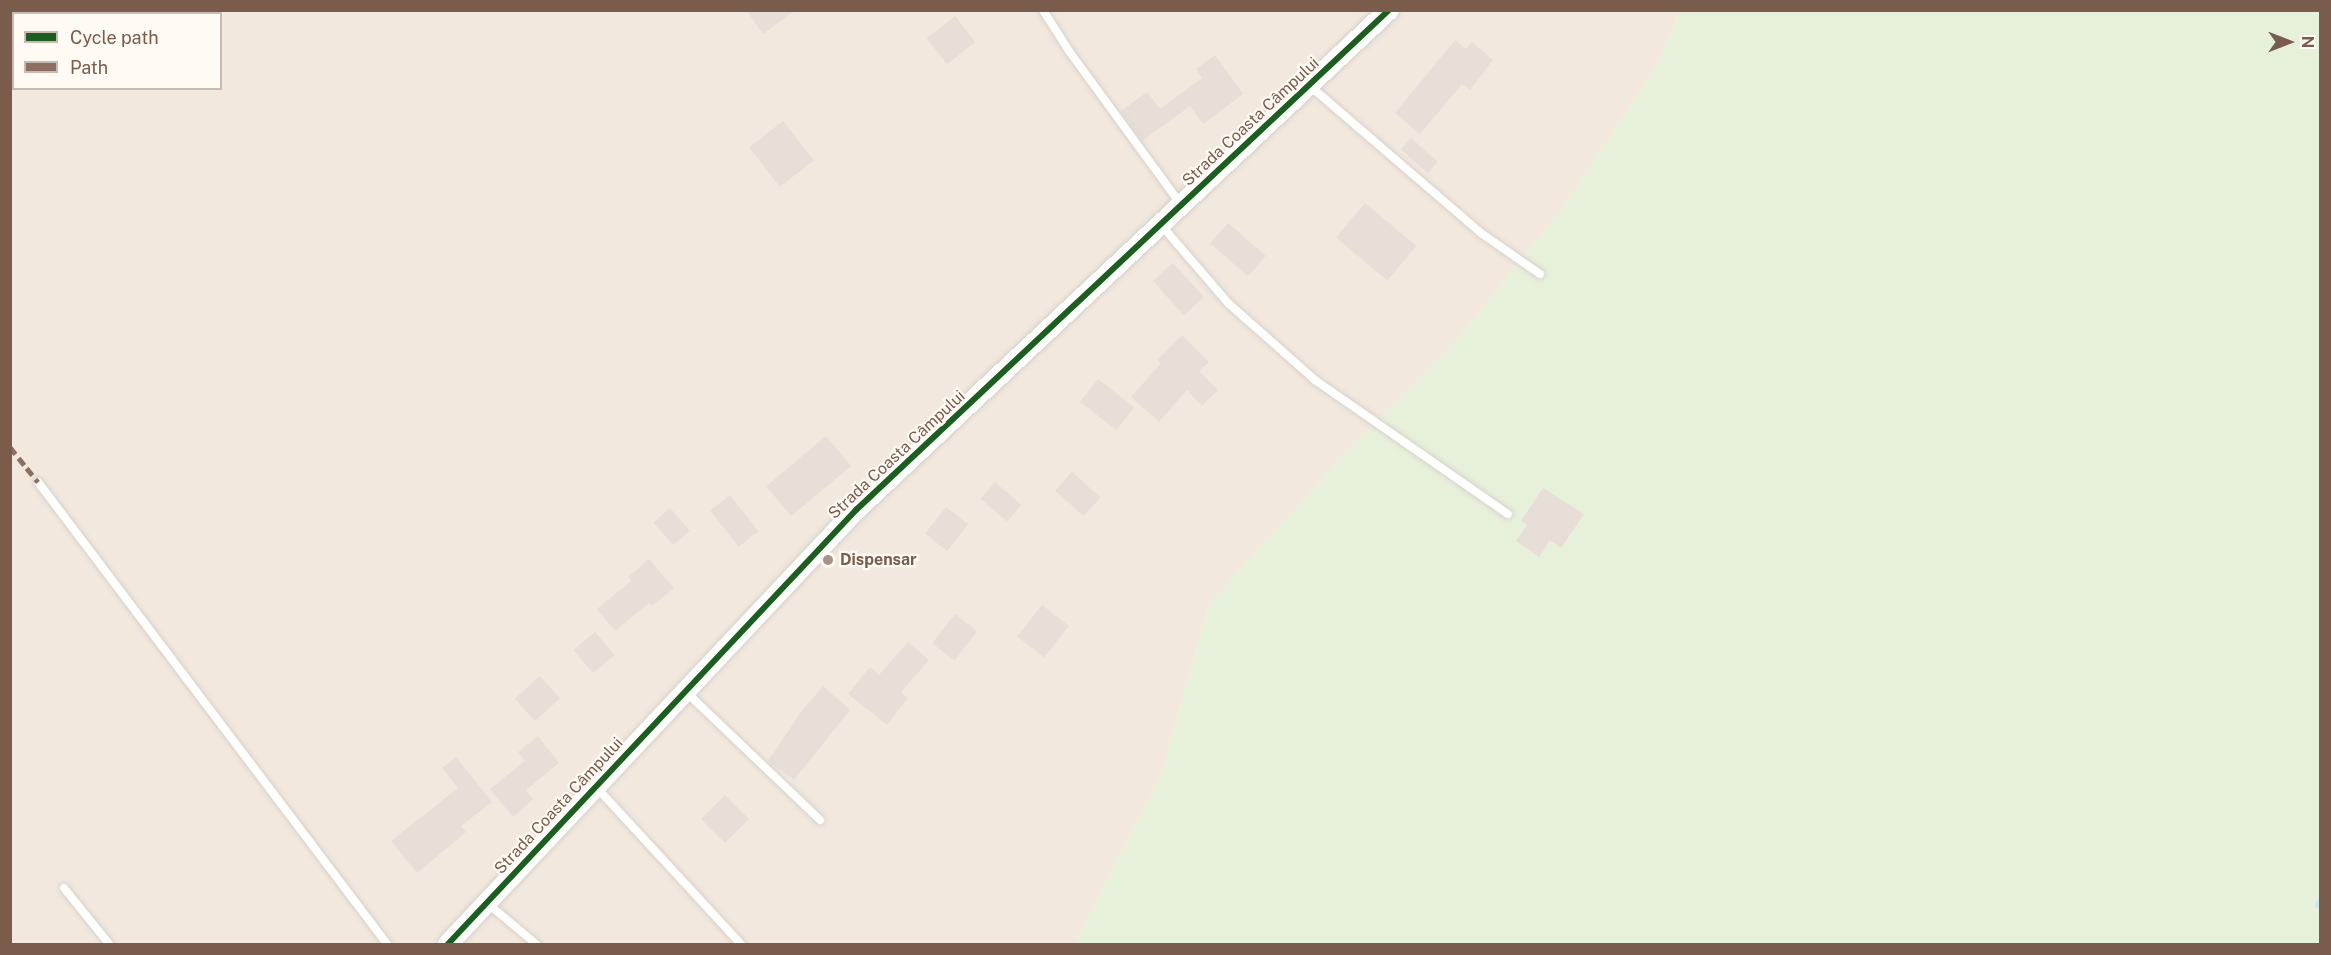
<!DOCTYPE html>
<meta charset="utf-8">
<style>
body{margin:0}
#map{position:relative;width:2331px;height:955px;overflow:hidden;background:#f9f5f0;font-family:"Public Sans",sans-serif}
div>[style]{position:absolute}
.residential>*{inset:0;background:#f2e8de}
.green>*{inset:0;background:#e7f0db}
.stream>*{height:6px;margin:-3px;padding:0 3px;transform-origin:3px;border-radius:3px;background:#d0e8ea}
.building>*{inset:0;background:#e6ded7;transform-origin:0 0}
.roads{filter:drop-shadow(0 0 2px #d7d1cb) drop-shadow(0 0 2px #d7d1cb)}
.service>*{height:8px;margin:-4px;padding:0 4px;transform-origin:4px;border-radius:4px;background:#fefefd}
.tertiary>*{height:20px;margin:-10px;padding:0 10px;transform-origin:10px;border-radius:10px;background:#fefefd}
.quiet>*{height:4.5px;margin-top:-2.25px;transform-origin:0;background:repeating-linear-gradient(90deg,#8d6e63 0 9px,transparent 0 13.5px)}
.cycleway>*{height:6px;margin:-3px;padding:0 3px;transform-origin:3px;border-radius:3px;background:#1b5e20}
.dots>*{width:16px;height:16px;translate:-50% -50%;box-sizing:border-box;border:3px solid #fffaf3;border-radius:50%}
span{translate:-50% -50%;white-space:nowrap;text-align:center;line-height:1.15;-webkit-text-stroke:4.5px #fffaf3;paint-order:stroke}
.street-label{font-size:16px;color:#7a5c4d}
.poi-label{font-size:16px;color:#7a5c4d;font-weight:700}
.left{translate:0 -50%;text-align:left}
.frame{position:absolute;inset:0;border:12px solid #7a5c4d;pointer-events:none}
.legend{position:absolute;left:12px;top:12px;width:210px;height:78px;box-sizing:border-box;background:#fffaf3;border:2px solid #cabbb1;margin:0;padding:8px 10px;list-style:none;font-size:18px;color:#7a5c4d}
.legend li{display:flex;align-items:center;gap:12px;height:30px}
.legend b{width:30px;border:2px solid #cabbb1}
.north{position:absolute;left:2259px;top:12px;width:60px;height:60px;-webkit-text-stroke:4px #fffaf3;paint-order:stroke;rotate:90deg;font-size:16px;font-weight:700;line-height:24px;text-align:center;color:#7a5c4d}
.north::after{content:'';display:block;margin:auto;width:21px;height:27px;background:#7a5c4d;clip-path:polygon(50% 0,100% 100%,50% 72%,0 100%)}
</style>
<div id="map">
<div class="residential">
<i style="clip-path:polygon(evenodd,10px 11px,1679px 11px,1658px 63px,1565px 205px,1457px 340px,1332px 468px,1209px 604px,1161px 775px,1074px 944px,11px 944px,10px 11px,14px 14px,220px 14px,220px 88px,14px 88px,14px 14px)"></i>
</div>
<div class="green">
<i style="clip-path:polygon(1679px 11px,2320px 11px,2320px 944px,1074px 944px,1161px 775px,1209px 604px,1332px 468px,1457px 340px,1565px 205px,1658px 63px)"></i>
</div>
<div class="stream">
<i style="left:2318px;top:905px;width:4px;rotate:-63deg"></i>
</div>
<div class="building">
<i style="clip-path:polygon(746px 10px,795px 10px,763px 34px)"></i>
<i style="left:955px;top:16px;width:33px;height:36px;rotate:52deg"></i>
<i style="clip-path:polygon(1455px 40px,1466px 49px,1472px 42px,1493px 60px,1470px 90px,1462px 84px,1420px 134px,1395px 113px)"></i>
<i style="clip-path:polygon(1215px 55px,1243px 94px,1203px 124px,1190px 106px,1142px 141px,1121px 111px,1147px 92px,1160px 109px,1202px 78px,1196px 69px)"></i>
<i style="left:783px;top:121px;width:50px;height:43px;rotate:52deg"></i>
<i style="left:1411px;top:138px;width:36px;height:15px;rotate:42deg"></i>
<i style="left:1365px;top:203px;width:67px;height:45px;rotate:40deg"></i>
<i style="left:1228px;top:223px;width:50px;height:27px;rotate:41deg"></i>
<i style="left:1173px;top:263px;width:46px;height:27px;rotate:48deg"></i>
<i style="clip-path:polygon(1182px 335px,1209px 362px,1199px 371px,1218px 390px,1202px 406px,1187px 390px,1159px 422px,1131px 397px,1161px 363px,1157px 360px)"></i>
<i style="left:1098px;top:379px;width:46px;height:29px;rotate:38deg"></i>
<i style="left:826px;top:436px;width:39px;height:78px;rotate:50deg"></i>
<i style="left:1072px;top:472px;width:38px;height:25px;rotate:42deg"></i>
<i style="left:995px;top:482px;width:35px;height:22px;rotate:41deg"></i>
<i style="clip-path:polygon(1543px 488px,1584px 514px,1561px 548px,1550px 540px,1539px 557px,1516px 541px,1527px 525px,1521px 521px)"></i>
<i style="left:730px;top:495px;width:46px;height:25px;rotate:52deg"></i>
<i style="left:946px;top:507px;width:28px;height:34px;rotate:38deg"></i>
<i style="left:670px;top:508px;width:30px;height:22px;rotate:49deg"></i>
<i style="clip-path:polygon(649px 559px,674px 588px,652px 606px,649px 603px,615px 631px,597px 609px,631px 581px,628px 577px)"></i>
<i style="left:1042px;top:605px;width:34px;height:40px;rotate:38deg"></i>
<i style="left:955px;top:614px;width:28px;height:37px;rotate:38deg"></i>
<i style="left:595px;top:632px;width:30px;height:28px;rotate:50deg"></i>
<i style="clip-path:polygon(908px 642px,929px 660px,901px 692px,908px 698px,887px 725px,848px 694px,870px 667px,879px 675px)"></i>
<i style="left:540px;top:676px;width:30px;height:34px;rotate:48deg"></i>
<i style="clip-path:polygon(823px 686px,850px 710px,794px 780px,768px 761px,801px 712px)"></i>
<i style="clip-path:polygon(538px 736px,559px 763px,526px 790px,533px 799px,513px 817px,490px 789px,525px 761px,518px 752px)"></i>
<i style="clip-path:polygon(456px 757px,492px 802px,461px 826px,466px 832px,417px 873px,391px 841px,458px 788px,442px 768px)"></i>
<i style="left:725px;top:795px;width:34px;height:34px;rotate:45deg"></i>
</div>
<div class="roads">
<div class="service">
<i style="left:1043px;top:10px;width:49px;rotate:57.6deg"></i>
<i style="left:1069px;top:51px;width:192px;rotate:53.9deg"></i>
<i style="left:1310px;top:86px;width:225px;rotate:40.7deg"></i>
<i style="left:1481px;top:233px;width:72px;rotate:34.8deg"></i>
<i style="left:1161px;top:225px;width:104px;rotate:49.3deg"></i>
<i style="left:1229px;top:304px;width:115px;rotate:41.5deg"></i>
<i style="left:1315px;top:380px;width:235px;rotate:34.8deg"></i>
<i style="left:38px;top:482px;width:579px;rotate:52.93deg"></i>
<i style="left:685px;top:691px;width:187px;rotate:43.7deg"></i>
<i style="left:596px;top:787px;width:214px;rotate:47.3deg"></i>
<i style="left:64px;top:888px;width:72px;rotate:51.2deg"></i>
<i style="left:487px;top:903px;width:64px;rotate:39.9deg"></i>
</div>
<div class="tertiary">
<i style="left:448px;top:944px;width:596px;rotate:-46.77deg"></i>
<i style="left:856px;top:510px;width:731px;rotate:-43.17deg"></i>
</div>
</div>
<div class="quiet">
<i style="left:10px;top:447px;width:45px;rotate:51.3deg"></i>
</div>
<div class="cycleway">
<i style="left:448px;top:944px;width:596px;rotate:-46.77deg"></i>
<i style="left:856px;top:510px;width:731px;rotate:-43.17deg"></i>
</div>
<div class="dots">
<i style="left:828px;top:560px;background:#a69286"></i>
</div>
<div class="street-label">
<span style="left:1251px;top:122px;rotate:-43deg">Strada Coasta Câmpului</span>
<span style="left:897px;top:455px;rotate:-43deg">Strada Coasta Câmpului</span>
<span style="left:559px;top:806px;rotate:-47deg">Strada Coasta Câmpului</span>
</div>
<div class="poi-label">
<span class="left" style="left:840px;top:560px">Dispensar</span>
</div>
<div class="frame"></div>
<ul class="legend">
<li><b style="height:8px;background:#1b5e20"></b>Cycle path</li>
<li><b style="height:8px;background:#8d6e63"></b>Path</li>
</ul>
<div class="north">N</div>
</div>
